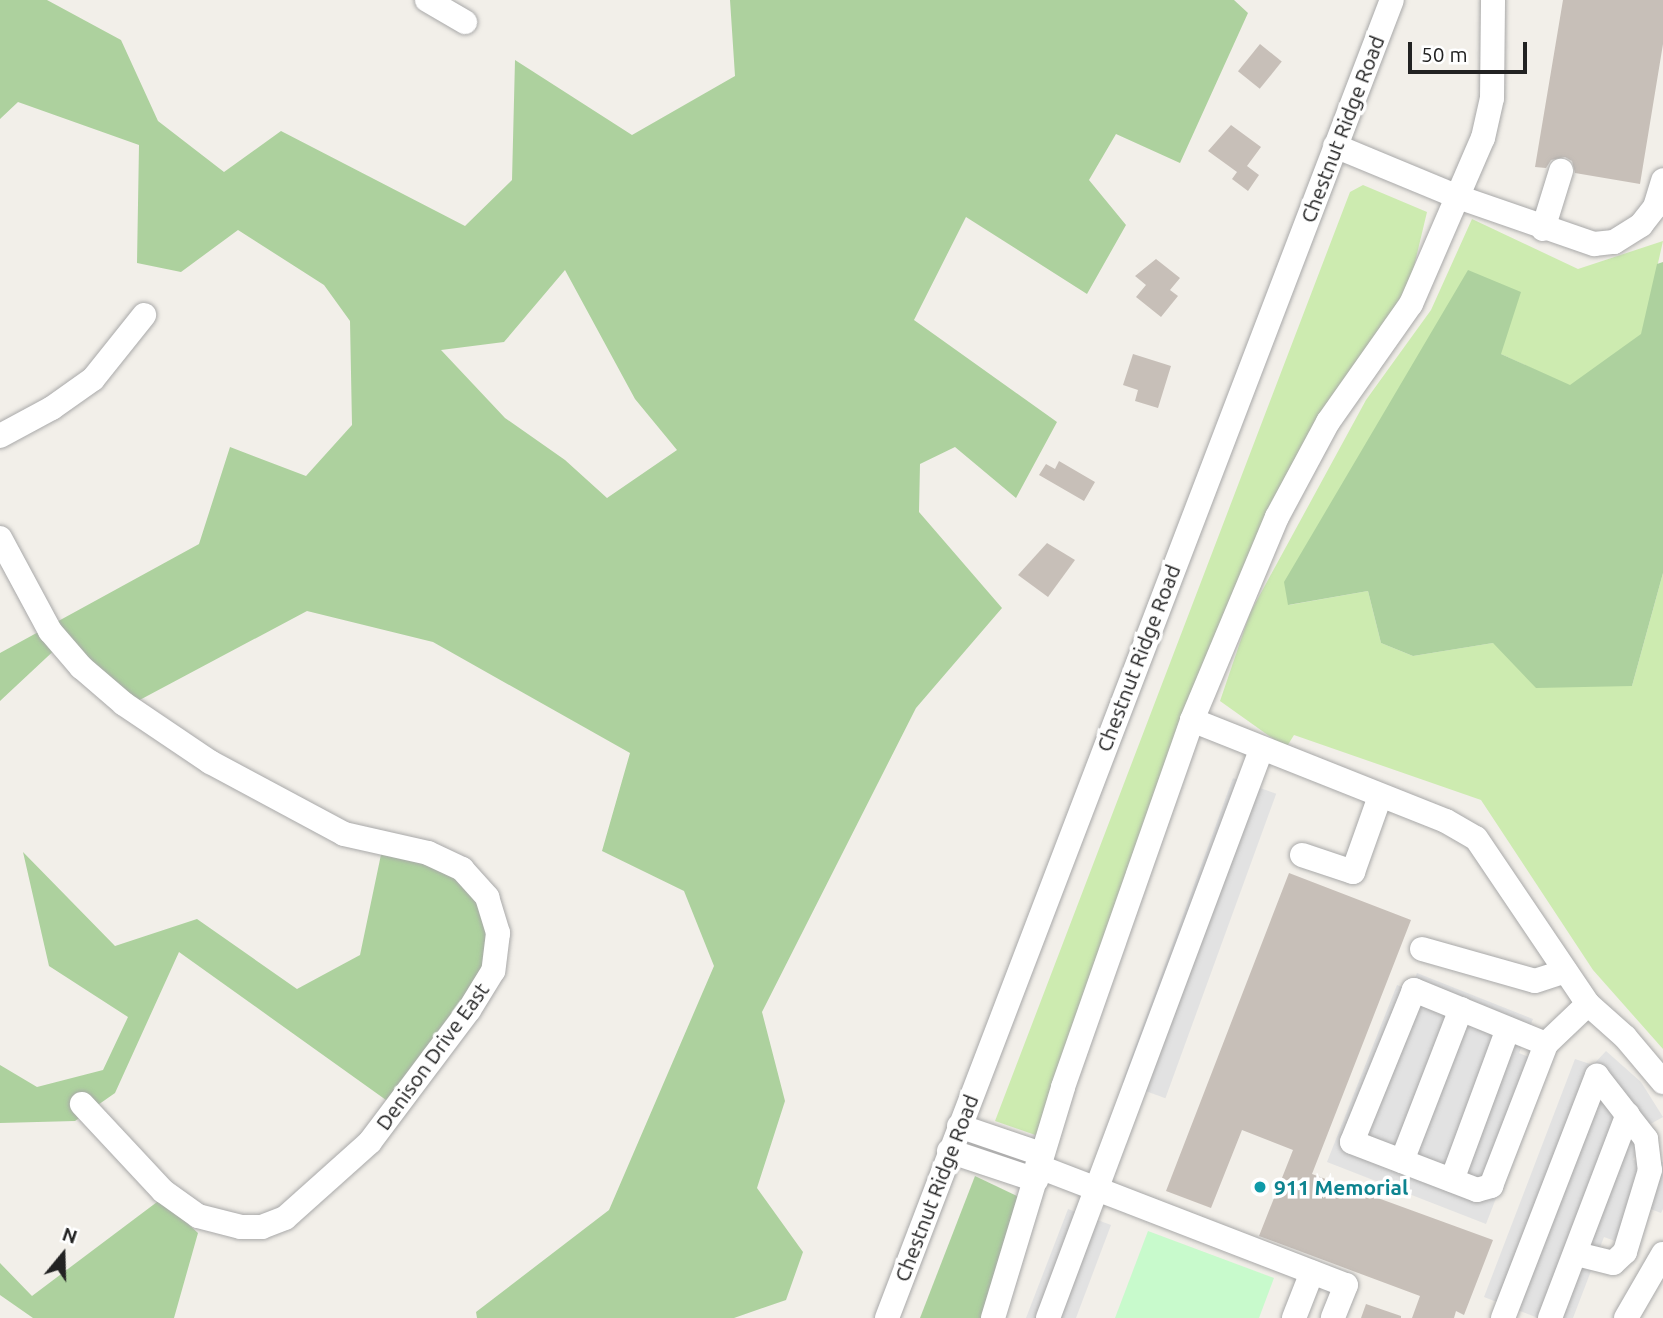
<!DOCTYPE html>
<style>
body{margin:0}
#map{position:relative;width:1663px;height:1318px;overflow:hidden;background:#f2efe9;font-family:Ubuntu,sans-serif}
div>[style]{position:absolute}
.grass>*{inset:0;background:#cdebb0}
.forest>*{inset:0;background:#add19e}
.park>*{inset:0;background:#c8facc}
.parking>*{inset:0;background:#e2e2e2;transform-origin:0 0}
.building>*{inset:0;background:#c7bfb8;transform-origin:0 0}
.roads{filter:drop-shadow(0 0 2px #a9a9a9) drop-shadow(0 0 2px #a9a9a9)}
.minor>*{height:24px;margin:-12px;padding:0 12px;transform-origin:12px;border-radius:12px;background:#fff}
.dots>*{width:19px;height:19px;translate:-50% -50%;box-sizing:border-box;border:4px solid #fff;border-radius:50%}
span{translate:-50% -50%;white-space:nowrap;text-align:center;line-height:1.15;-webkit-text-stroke:7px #fff;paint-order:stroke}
.street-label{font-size:21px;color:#222}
.culture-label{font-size:21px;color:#0d838f;font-weight:700}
.left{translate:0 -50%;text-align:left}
.north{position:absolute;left:28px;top:1220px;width:70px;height:70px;-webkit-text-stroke:5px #fff;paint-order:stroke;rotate:19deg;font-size:19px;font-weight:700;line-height:28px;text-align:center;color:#222}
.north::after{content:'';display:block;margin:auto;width:24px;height:32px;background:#222;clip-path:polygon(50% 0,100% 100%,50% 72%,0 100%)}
.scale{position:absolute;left:1408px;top:42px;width:119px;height:32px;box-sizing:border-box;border:4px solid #222;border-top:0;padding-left:9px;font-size:21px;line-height:24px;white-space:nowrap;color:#222;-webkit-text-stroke:5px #fff;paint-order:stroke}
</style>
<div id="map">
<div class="grass">
<i style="clip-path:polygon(1363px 185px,1427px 212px,1411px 279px,1359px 368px,1306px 442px,1041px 1137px,995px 1121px,1350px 192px)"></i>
<i style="clip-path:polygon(1472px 219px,1578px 269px,1663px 241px,1642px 334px,1570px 386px,1501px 354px,1289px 605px,1368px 591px,1381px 643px,1413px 656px,1493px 643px,1632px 686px,1663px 573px,1663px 1049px,1593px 970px,1481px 800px,1294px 735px,1286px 748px,1220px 701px,1250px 613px,1366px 400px,1431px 310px)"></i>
</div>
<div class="forest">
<i style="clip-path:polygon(evenodd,0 0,47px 0,121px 40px,158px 121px,224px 172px,281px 131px,465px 226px,512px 180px,515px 60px,632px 135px,735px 76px,730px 0,1234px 0,1248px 13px,1180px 163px,1116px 134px,1089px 180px,1126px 225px,1087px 294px,966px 217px,914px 320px,1057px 422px,1016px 498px,955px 447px,920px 464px,919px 512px,1002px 608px,916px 708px,762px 1012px,785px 1101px,757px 1188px,803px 1252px,786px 1300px,734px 1318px,477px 1318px,476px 1312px,609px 1210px,714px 966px,684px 891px,602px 851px,630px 753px,433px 642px,307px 611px,134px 703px,61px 644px,0 701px,0 653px,199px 544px,230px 447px,306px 476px,352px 425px,350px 321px,324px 285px,238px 230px,181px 272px,137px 263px,139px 145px,18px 102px,0 119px,0 0,565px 270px,635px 399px,677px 450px,607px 498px,565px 460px,505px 418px,441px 350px,504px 342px,565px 270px)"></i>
<i style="clip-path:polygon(1663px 262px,1663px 573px,1632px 686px,1536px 688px,1493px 643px,1413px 656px,1381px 643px,1368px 591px,1288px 605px,1284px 582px,1468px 270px,1521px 292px,1501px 354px,1570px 385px,1641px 334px,1657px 264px)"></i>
<i style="clip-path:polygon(383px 845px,473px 882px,500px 953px,400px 1110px,179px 952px,115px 1093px,75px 1121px,0 1123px,0 1065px,37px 1087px,103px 1070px,128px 1017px,49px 966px,23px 852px,115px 946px,197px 919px,297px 989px,360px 955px)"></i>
<i style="clip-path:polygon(975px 1176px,1023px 1199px,981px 1318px,920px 1318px)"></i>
<i style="clip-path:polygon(161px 1199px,198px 1233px,174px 1318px,33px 1318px,0 1295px,0 1263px,32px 1296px)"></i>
</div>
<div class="park">
<i style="clip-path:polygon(1148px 1231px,1274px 1278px,1259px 1318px,1115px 1318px)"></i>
</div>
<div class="parking">
<i style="left:1233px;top:778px;width:46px;height:324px;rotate:20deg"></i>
<i style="clip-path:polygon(1417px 973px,1533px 1019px,1519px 1053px,1548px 1065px,1486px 1224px,1327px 1162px,1397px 985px,1410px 990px)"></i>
<i style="clip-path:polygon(1606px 1051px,1641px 1082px,1663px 1117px,1647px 1126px,1633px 1160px,1663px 1162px,1663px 1209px,1661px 1213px,1632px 1202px,1615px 1241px,1604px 1237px,1573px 1318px,1538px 1318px,1484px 1297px,1575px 1059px,1593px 1065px)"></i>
<i style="clip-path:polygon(1068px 1209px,1111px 1225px,1076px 1318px,1026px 1318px)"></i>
</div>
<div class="building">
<i style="clip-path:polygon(1563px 0,1663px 0,1663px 44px,1640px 184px,1575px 173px,1572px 161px,1565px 157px,1551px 160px,1546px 168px,1535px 167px)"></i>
<i style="left:1260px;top:44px;width:28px;height:35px;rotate:39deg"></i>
<i style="clip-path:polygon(1231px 125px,1261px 147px,1247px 166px,1259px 175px,1248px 191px,1232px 179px,1237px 172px,1208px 151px)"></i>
<i style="clip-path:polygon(1156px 259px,1180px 278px,1170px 290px,1178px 296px,1161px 317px,1136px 297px,1146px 285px,1135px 276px)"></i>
<i style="clip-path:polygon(1133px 354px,1171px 366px,1158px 408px,1135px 401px,1138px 390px,1123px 385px)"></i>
<i style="clip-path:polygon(1059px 461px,1095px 482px,1084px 501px,1039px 475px,1046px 464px,1055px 469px)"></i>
<i style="clip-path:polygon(1047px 543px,1075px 560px,1048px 597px,1018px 575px)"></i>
<i style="clip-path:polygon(1289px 873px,1411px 920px,1312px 1174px,1493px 1240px,1464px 1315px,1456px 1311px,1454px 1318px,1412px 1318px,1420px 1296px,1259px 1236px,1293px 1150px,1242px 1130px,1211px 1208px,1166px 1191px)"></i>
<i style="clip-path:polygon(1366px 1304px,1401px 1316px,1401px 1318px,1361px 1318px)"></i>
</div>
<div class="roads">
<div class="minor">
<i style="left:427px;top:0;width:44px;rotate:30.1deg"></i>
<i style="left:1335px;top:146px;width:133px;rotate:22.5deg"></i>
<i style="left:1458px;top:197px;width:144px;rotate:19.1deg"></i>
<i style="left:1594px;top:244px;width:20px;rotate:-6deg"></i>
<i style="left:1614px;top:242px;width:32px;rotate:-32deg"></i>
<i style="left:1641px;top:225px;width:23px;rotate:-52deg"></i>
<i style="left:1655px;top:207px;width:28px;rotate:-73deg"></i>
<i style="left:1543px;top:229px;width:61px;rotate:-72.8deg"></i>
<i style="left:0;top:436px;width:59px;rotate:-28.3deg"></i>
<i style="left:52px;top:408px;width:50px;rotate:-35.3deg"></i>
<i style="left:93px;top:379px;width:82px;rotate:-51.4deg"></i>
<i style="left:0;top:538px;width:106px;rotate:61.7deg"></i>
<i style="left:50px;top:631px;width:48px;rotate:49.3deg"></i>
<i style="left:81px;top:667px;width:57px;rotate:40.7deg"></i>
<i style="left:124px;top:704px;width:104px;rotate:34deg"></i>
<i style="left:210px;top:762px;width:152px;rotate:28.2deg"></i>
<i style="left:344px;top:834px;width:86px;rotate:12.7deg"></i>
<i style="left:428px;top:853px;width:38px;rotate:25deg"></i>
<i style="left:462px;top:869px;width:38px;rotate:48deg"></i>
<i style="left:487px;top:897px;width:38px;rotate:73deg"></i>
<i style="left:498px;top:933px;width:38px;rotate:97deg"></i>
<i style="left:493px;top:971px;width:46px;rotate:121.6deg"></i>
<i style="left:469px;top:1010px;width:165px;rotate:126.9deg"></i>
<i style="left:370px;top:1142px;width:114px;rotate:138.2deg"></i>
<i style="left:285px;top:1218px;width:25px;rotate:159deg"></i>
<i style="left:262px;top:1227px;width:21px;rotate:180deg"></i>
<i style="left:241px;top:1227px;width:44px;rotate:-165.7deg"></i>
<i style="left:198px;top:1216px;width:43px;rotate:-144.5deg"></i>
<i style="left:163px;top:1191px;width:119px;rotate:-133deg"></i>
<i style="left:1192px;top:720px;width:273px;rotate:21.7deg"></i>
<i style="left:1446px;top:821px;width:34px;rotate:30deg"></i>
<i style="left:1476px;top:838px;width:200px;rotate:56deg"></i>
<i style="left:1588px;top:1004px;width:50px;rotate:41.7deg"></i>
<i style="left:1625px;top:1037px;width:59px;rotate:49.8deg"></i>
<i style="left:1302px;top:855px;width:54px;rotate:18.4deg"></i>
<i style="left:1353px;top:872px;width:81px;rotate:-70.4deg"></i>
<i style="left:1422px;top:949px;width:117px;rotate:15.8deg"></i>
<i style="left:1535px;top:981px;width:32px;rotate:-18deg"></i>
<i style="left:1546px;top:1044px;width:143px;rotate:-157.8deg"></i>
<i style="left:1414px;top:990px;width:164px;rotate:112.2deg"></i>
<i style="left:1352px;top:1142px;width:134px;rotate:21deg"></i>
<i style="left:1477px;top:1190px;width:15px;rotate:-16deg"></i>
<i style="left:1491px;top:1186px;width:152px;rotate:-68.8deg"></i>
<i style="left:1546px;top:1044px;width:58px;rotate:-43.6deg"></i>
<i style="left:959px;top:1126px;width:87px;rotate:18.9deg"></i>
<i style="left:949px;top:1151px;width:92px;rotate:18.4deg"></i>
<i style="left:1402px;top:1161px;width:163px;rotate:-68.8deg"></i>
<i style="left:1037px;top:1166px;width:331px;rotate:21.1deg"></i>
<i style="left:1346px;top:1285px;width:35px;rotate:112deg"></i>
<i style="left:1452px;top:1180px;width:161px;rotate:-69.7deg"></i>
<i style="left:887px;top:1318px;width:1411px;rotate:-69.04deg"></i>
<i style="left:993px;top:1318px;width:241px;rotate:-73.1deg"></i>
<i style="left:1063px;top:1087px;width:389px;rotate:-70.6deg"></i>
<i style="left:1192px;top:720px;width:220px;rotate:-67.3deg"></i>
<i style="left:1277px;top:517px;width:108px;rotate:-61.8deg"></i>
<i style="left:1328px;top:422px;width:144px;rotate:-54.9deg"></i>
<i style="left:1411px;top:304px;width:181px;rotate:-66.6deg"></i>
<i style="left:1483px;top:138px;width:41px;rotate:-77.3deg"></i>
<i style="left:1492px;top:98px;width:98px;rotate:-89.4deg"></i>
<i style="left:1048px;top:1318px;width:607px;rotate:-69.44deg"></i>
<i style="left:1294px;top:1318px;width:49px;rotate:-68.6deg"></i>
<i style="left:1503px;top:1318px;width:260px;rotate:-68.8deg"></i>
<i style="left:1597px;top:1076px;width:80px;rotate:52.1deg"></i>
<i style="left:1646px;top:1139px;width:31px;rotate:83deg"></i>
<i style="left:1650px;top:1170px;width:86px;rotate:107deg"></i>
<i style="left:1625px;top:1252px;width:16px;rotate:137deg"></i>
<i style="left:1613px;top:1263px;width:38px;rotate:-166deg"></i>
<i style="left:1550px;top:1318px;width:218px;rotate:-69.1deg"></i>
<i style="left:1626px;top:1318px;width:74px;rotate:-60deg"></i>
</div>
</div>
<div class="dots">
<i style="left:1260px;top:1187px;background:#0f9aa8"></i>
</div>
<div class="street-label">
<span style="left:1342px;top:129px;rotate:-69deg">Chestnut Ridge Road</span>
<span style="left:1138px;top:658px;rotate:-69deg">Chestnut Ridge Road</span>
<span style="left:432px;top:1056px;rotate:-54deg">Denison Drive East</span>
<span style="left:936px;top:1188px;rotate:-69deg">Chestnut Ridge Road</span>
</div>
<div class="culture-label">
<span class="left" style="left:1274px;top:1187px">911 Memorial</span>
</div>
<div class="north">N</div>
<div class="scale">50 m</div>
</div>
